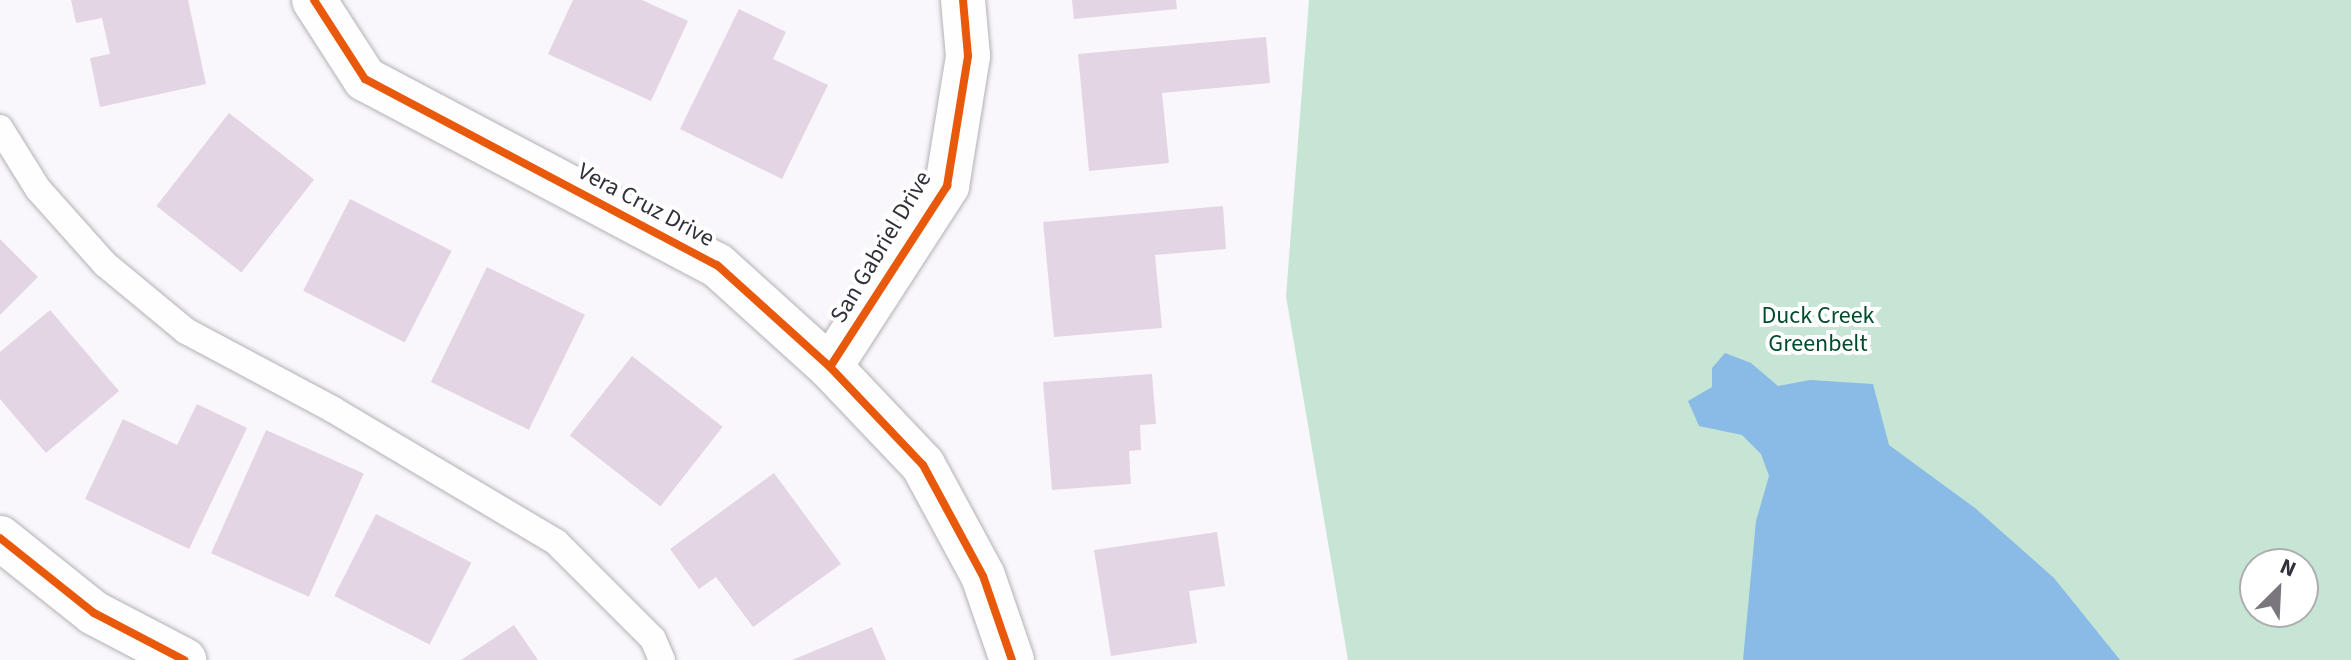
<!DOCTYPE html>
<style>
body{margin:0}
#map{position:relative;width:2351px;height:660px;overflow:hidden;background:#f9f7fb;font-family:"Source Sans 3",sans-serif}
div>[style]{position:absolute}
.green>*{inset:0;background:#c7e5d4}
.water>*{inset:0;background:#8abbe7}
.building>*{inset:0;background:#e4d5e4;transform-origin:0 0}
.roads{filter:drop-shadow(0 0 2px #b3b1b7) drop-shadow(0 0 2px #b3b1b7)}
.service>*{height:26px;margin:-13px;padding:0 13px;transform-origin:13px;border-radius:13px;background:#fefefe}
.minor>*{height:44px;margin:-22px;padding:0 22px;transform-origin:22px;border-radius:22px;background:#fefefe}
.cycleway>*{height:8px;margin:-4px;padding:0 4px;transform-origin:4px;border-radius:4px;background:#e8590c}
span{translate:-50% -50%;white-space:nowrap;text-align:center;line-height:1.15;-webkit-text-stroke:8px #fff;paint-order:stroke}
.street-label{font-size:24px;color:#34303b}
.park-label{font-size:24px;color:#004c2d}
.north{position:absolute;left:2239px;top:548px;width:80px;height:80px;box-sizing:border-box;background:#fff;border:2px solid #aeacb1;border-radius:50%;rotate:24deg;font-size:22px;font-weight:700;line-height:32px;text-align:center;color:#34303b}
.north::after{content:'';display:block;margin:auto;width:28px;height:36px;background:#79767e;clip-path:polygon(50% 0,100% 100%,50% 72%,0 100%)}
</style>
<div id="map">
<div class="green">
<i style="clip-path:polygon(evenodd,1309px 0,2351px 0,2351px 660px,1348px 660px,1286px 296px,1309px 0,2255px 564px,2303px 564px,2303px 612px,2255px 612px,2255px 564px)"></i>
</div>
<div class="water">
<i style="clip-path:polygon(1725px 353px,1751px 363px,1778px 386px,1810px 380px,1873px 384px,1889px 445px,1975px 508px,2054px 578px,2120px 660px,1743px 660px,1756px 521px,1769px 476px,1761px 454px,1742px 435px,1699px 426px,1688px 401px,1712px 387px,1712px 368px)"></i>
</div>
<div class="building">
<i style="clip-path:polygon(71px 0,188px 0,206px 84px,100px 107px,90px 58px,110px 54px,102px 18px,76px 23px)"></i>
<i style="clip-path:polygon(573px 0,642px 0,688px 21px,651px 101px,548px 54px)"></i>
<i style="clip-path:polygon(1072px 0,1176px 0,1177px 9px,1074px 19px)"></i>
<i style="clip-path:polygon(739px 9px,786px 32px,773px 59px,828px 85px,782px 179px,680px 129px)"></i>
<i style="clip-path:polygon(1266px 37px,1270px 83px,1162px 93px,1169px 163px,1089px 171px,1078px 54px)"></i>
<i style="left:229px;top:113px;width:108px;height:118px;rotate:38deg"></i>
<i style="left:350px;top:199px;width:114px;height:103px;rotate:27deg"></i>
<i style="clip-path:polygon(1223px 206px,1226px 249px,1155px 255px,1162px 328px,1054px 337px,1043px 222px)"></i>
<i style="clip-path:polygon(0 239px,38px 277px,0 315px)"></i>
<i style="left:487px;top:267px;width:109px;height:128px;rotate:26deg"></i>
<i style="clip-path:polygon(50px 310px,119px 391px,46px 453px,0 399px,0 352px)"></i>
<i style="left:632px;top:356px;width:115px;height:101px;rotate:38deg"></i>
<i style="clip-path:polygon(1152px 374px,1156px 424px,1140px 425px,1141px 450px,1129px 451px,1131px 484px,1052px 490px,1043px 382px)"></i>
<i style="clip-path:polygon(197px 404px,247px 428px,189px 549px,85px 499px,123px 419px,177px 445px)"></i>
<i style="left:266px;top:430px;width:107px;height:135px;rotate:24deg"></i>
<i style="clip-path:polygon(774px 473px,841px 564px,753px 627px,716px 577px,699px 589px,670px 549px)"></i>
<i style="left:376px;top:514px;width:107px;height:92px;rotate:27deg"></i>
<i style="clip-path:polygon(1217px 532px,1225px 586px,1189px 591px,1197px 643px,1111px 656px,1094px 550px)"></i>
<i style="clip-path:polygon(514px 625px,538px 660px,461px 660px)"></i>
<i style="clip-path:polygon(872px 627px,886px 660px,792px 660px)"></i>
</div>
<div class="roads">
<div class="service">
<i style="left:0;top:128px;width:72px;rotate:58.1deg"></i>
<i style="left:38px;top:189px;width:101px;rotate:48.2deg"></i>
<i style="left:105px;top:264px;width:105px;rotate:39.6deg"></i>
<i style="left:186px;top:331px;width:166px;rotate:28.1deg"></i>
<i style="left:332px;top:409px;width:261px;rotate:30.7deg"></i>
<i style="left:556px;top:542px;width:137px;rotate:45deg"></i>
<i style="left:653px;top:639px;width:23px;rotate:67deg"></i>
</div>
<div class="minor">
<i style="left:314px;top:0;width:94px;rotate:57.2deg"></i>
<i style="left:365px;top:79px;width:398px;rotate:27.9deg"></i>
<i style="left:717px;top:265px;width:152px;rotate:42.1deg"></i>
<i style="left:830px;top:367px;width:135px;rotate:46.5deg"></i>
<i style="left:923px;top:465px;width:126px;rotate:61.6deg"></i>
<i style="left:983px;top:576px;width:89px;rotate:71deg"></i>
<i style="left:830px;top:367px;width:216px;rotate:-57.1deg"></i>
<i style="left:947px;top:186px;width:132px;rotate:-80.8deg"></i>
<i style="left:968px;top:56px;width:56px;rotate:-95.1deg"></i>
<i style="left:0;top:538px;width:120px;rotate:38.6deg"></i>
<i style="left:94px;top:613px;width:102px;rotate:27.6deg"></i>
</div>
</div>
<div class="cycleway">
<i style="left:314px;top:0;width:94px;rotate:57.2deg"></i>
<i style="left:365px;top:79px;width:398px;rotate:27.9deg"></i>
<i style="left:717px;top:265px;width:152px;rotate:42.1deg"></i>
<i style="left:830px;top:367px;width:135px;rotate:46.5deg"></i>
<i style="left:923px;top:465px;width:126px;rotate:61.6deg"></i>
<i style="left:983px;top:576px;width:89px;rotate:71deg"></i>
<i style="left:830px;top:367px;width:216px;rotate:-57.1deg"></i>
<i style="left:947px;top:186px;width:132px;rotate:-80.8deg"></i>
<i style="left:968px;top:56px;width:56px;rotate:-95.1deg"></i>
<i style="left:0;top:538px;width:120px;rotate:38.6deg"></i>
<i style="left:94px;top:613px;width:102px;rotate:27.6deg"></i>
</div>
<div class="street-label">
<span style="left:646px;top:205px;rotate:28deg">Vera Cruz Drive</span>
<span style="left:881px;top:247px;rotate:-59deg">San Gabriel Drive</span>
</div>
<div class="park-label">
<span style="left:1818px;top:330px">Duck Creek<br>Greenbelt</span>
</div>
<div class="north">N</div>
</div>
